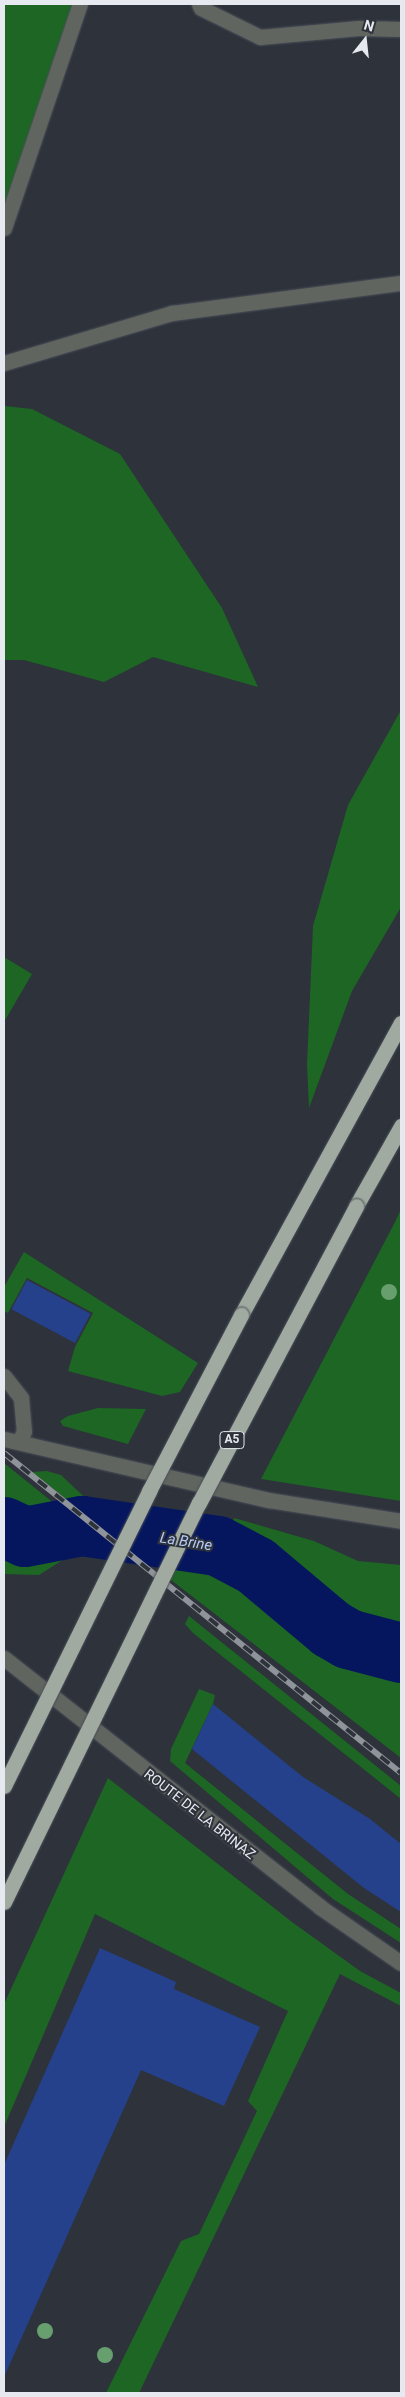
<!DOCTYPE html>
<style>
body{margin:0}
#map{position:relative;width:405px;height:2397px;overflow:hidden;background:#2d323b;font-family:Roboto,sans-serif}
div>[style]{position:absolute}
.green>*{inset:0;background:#1d6624}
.river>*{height:60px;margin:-30px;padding:0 30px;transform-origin:30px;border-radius:30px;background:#05165e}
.building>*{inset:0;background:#25418b;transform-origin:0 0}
.roads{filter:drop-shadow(0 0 1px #4b4f58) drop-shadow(0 0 1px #4b4f58)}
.minor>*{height:15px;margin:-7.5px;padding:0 7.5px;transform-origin:7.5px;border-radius:7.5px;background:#616560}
.highway>*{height:15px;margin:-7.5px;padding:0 7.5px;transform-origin:7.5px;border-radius:7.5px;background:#a0aaa0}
.rail>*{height:5.5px;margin-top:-2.75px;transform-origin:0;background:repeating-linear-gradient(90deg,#2d323b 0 11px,#8f939a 0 22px);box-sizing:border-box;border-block:1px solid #8f939a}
.bridges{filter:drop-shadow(0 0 1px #4b4f58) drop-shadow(0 0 1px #4b4f58)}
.highway-bridge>*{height:15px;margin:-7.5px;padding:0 7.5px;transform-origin:7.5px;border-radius:7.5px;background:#a0aaa0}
.trees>*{width:16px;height:16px;margin:-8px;border-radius:50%;background:#679f6f}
span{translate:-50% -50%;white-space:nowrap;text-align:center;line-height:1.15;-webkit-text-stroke:4px #2d323b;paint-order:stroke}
.shield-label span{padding:1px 4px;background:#2d323b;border:1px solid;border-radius:4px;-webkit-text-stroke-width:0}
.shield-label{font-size:12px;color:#e6e9ef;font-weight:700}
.street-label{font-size:14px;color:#e6e9ef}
.water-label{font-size:15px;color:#b7caf5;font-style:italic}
.frame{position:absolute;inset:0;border:5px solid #e6e9ef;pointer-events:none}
.north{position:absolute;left:340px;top:15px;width:50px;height:50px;-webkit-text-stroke:4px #2d323b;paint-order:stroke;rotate:16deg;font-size:14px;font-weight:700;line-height:20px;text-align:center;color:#e6e9ef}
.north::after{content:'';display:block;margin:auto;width:18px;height:22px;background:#e6e9ef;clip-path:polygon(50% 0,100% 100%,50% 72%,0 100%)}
</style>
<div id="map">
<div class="green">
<i style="clip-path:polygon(4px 4px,76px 4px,4px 215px)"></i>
<i style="clip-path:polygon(4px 406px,32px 409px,120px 454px,222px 608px,258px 687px,153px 657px,104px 682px,24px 660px,4px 660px)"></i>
<i style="clip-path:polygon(401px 710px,401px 907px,352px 991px,309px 1108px,307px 1064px,313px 926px,348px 805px)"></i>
<i style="clip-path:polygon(4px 957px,32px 974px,4px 1022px)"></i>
<i style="clip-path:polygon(401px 1209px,401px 1501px,261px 1479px,395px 1222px)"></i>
<i style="clip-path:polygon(24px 1252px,198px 1363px,180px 1392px,162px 1396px,68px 1371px,75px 1347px,93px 1313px,27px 1278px,8px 1313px,4px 1311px,4px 1287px)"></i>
<i style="clip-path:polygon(98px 1408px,146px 1409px,128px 1444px,63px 1426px,60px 1421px,68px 1416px)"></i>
<i style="clip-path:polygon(4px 1463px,76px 1521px,24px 1529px,4px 1520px)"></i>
<i style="clip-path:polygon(47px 1471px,61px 1475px,96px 1508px,91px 1519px,32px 1472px)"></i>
<i style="clip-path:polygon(234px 1518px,314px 1541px,358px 1561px,401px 1565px,401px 1629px,375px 1626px,228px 1538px)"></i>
<i style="clip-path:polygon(85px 1531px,72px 1554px,39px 1575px,4px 1574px,4px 1532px,24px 1541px)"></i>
<i style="clip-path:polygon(178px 1542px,222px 1558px,329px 1642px,401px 1666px,401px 1758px,162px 1573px)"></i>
<i style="clip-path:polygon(189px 1616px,401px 1786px,401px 1799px,193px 1633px,185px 1624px)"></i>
<i style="clip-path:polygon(199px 1689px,215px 1695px,213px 1704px,185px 1763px,348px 1894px,401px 1929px,401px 1943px,333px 1899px,170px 1761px,171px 1749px)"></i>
<i style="clip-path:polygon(108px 1778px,292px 1922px,360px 1971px,401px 1993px,401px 2006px,340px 1974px,139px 2393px,106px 2393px,181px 2241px,199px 2234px,257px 2111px,248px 2101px,288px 2011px,95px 1914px,4px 2127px,4px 2004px)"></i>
</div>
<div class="river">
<i style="left:4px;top:1527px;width:23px;rotate:25deg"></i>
<i style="left:25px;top:1537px;width:58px;rotate:-10.9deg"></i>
<i style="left:82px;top:1526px;width:137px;rotate:8.4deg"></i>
<i style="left:218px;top:1546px;width:43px;rotate:27.8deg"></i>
<i style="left:256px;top:1566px;width:98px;rotate:40deg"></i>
<i style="left:331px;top:1629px;width:20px;rotate:30deg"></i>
<i style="left:348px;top:1639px;width:55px;rotate:14.8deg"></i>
</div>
<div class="building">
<i style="left:27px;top:1280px;width:72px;height:33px;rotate:28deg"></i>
<i style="clip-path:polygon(213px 1704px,303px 1777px,370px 1819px,401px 1844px,401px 1912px,364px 1888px,192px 1749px)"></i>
<i style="clip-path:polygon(100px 1948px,176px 1982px,174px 1989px,260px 2027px,224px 2106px,141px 2070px,4px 2377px,4px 2165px)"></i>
</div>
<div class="roads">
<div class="minor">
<i style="left:199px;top:4px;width:4px;rotate:63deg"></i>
<i style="left:201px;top:8px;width:66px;rotate:26.2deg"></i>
<i style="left:260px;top:37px;width:99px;rotate:-5.2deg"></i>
<i style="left:359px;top:28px;width:42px;rotate:1.4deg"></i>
<i style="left:4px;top:228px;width:237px;rotate:-71.3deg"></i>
<i style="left:4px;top:363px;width:175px;rotate:-16.6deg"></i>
<i style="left:172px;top:313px;width:231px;rotate:-7.5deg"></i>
<i style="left:4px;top:1376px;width:28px;rotate:52deg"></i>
<i style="left:21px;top:1398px;width:33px;rotate:85deg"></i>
<i style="left:24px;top:1431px;width:12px;rotate:114deg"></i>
<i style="left:4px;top:1439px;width:272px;rotate:13deg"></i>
<i style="left:269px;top:1500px;width:134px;rotate:9deg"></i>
<i style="left:4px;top:1658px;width:402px;rotate:38.2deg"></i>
<i style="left:320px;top:1907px;width:98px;rotate:34.7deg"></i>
</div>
<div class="highway">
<i style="left:356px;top:1206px;width:92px;rotate:-60.6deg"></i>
<i style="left:241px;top:1315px;width:333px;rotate:-61.3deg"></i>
</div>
</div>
<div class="rail">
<i style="left:4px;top:1453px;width:510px;rotate:38.87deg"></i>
</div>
<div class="bridges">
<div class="highway-bridge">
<i style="left:4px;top:1786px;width:329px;rotate:-63.8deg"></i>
<i style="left:149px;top:1491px;width:199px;rotate:-62.4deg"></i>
<i style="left:4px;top:1902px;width:444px;rotate:-64deg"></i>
<i style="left:199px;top:1503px;width:336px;rotate:-62.1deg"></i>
</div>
</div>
<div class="trees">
<i style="left:389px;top:1292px"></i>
<i style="left:45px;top:2331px"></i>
<i style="left:105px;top:2355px"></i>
</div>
<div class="shield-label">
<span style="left:232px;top:1440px">A5</span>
</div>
<div class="street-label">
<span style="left:200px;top:1814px;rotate:38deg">ROUTE DE LA BRINAZ</span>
</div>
<div class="water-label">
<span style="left:186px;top:1542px;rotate:9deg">La Brine</span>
</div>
<div class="frame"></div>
<div class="north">N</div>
</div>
